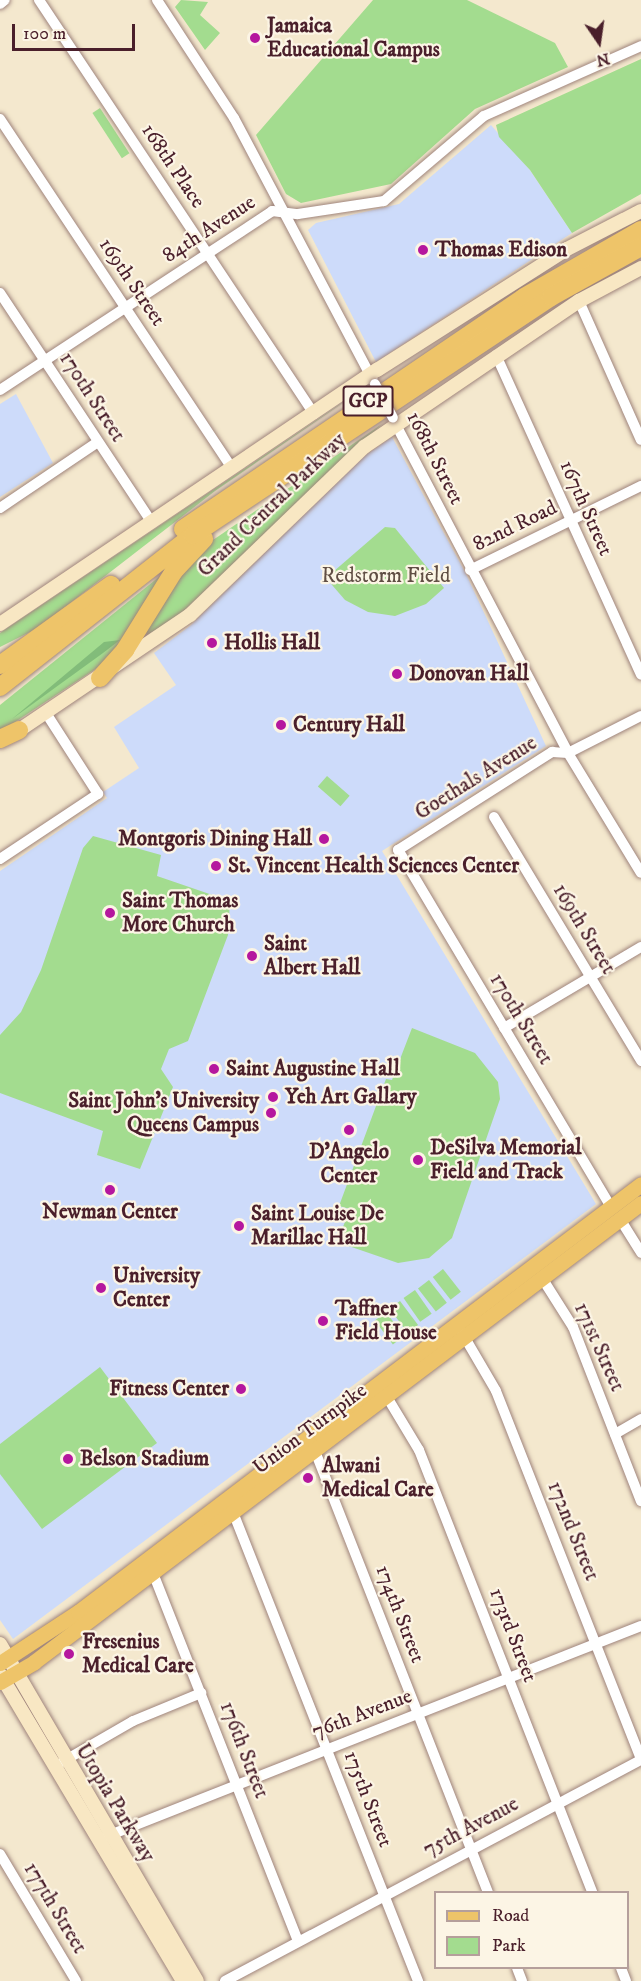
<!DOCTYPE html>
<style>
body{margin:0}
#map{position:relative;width:641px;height:1981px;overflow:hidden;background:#f4e8ce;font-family:"IM FELL DW Pica",serif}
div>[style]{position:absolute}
.built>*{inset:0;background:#cddbfa}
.green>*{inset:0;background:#a3dc8f;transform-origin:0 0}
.forest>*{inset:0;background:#82bc7a}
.roads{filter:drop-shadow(0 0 2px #9f847c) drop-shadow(0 0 2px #9f847c)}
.minor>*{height:10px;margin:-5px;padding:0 5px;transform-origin:5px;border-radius:5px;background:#fff}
.secondary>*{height:14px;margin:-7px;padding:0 7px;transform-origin:7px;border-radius:7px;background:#f8e7c3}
.primary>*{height:15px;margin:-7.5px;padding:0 7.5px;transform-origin:7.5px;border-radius:7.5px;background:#eec469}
.motorway>*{height:18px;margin:-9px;padding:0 9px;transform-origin:9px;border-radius:9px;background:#eec469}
.bridges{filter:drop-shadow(0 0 2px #9f847c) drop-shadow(0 0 2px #9f847c)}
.minor-bridge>*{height:10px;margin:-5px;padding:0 5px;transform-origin:5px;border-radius:5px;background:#fff}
.dots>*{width:16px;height:16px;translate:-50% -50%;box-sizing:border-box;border:3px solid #fcf5e5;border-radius:50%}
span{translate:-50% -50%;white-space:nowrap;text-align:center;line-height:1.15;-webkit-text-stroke:4.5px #fcf5e5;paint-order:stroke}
.shield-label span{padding:2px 4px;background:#fcf5e5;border:2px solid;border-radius:4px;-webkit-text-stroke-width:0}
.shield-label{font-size:20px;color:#4a1f2b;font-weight:700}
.poi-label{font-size:21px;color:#4a1f2b;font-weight:700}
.left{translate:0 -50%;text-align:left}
.right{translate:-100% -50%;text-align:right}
.street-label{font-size:21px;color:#4a1f2b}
.park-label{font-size:21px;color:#604e44}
.legend{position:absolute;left:434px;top:1891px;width:195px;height:78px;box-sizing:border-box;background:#fcf5e5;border:2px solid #b59f9b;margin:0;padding:8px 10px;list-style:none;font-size:18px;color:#4a1f2b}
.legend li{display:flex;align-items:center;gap:12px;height:30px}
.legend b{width:30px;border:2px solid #b59f9b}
.north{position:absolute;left:569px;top:12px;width:60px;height:60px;-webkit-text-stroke:4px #fcf5e5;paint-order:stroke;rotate:167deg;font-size:16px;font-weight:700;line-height:24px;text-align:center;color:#4a1f2b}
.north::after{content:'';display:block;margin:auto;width:21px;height:27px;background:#4a1f2b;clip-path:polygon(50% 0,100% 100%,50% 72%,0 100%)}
.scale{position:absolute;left:12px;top:24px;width:123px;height:27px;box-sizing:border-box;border:3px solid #4a1f2b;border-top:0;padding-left:8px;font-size:18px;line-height:21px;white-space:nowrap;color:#4a1f2b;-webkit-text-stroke:4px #fcf5e5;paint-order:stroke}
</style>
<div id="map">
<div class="built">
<i style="clip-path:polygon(491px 125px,530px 170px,572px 233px,376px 362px,308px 230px,316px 223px,399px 204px)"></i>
<i style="clip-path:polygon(16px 394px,53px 463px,0 497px,0 404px)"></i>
<i style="clip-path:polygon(392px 437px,466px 574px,546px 746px,382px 851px,596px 1204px,13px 1639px,0 1620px,0 871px,107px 798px,103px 792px,139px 768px,114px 727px,176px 685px,154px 653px,191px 625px,363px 457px)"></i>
</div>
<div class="green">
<i style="clip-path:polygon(181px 0,208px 2px,200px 15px,220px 33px,205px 50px,175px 7px)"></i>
<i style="clip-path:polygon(373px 0,467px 0,555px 43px,568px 67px,475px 109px,391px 184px,301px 203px,286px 194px,256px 135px)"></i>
<i style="clip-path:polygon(641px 59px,641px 194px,572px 233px,530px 170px,499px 137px,496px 125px)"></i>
<i style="left:100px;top:108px;width:54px;height:9px;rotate:57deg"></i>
<i style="clip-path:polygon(363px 389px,215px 491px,38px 628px,0 647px,0 633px)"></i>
<i style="clip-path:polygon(382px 424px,175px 619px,147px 635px,145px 629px,197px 551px)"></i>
<i style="clip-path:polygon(385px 527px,395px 528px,444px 588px,426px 604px,395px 616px,368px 612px,345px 600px,326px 578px)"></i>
<i style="clip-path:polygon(175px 564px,135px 629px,106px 662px,0 732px,0 705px)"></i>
<i style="left:327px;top:776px;width:30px;height:14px;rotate:41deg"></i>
<i style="clip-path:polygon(93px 836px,161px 855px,157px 876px,230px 901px,228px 935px,188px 1041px,169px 1049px,161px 1069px,173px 1087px,140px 1169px,97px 1155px,103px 1131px,0 1093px,0 1035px,21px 1012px,41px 970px,83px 848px)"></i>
<i style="clip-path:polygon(412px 1028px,475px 1053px,498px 1082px,500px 1099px,452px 1238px,429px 1258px,398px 1263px,337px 1242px,350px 1209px,339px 1206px,386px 1079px,392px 1080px)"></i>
<i style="left:443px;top:1269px;width:29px;height:13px;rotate:52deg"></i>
<i style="left:429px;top:1280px;width:29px;height:14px;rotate:52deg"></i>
<i style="left:415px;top:1290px;width:29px;height:14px;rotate:55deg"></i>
<i style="left:400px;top:1301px;width:30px;height:13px;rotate:53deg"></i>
<i style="left:386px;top:1312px;width:30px;height:14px;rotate:53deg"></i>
<i style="clip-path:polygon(100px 1367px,157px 1443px,42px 1529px,0 1474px,0 1444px)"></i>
</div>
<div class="forest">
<i style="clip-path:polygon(120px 640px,103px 653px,12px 719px,104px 642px)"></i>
</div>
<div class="roads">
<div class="minor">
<i style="left:39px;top:0;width:497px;rotate:56.4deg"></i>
<i style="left:157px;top:0;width:141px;rotate:56.9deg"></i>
<i style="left:234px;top:118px;width:297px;rotate:62.1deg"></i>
<i style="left:0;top:4px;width:6px;rotate:-39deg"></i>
<i style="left:0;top:119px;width:419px;rotate:56.4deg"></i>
<i style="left:0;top:293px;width:276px;rotate:56.5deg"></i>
<i style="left:579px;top:301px;width:152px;rotate:66deg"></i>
<i style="left:496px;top:355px;width:351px;rotate:65.6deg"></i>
<i style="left:0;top:390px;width:326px;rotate:-33.3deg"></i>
<i style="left:272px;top:211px;width:26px;rotate:7deg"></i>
<i style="left:298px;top:214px;width:87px;rotate:-8.6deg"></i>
<i style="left:384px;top:201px;width:131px;rotate:-40.4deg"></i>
<i style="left:484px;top:116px;width:172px;rotate:-24deg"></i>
<i style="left:394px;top:421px;width:375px;rotate:62.3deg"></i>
<i style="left:568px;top:753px;width:140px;rotate:58.7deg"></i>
<i style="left:0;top:508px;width:118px;rotate:-34deg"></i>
<i style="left:470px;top:570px;width:191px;rotate:-26.2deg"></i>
<i style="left:494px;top:817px;width:285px;rotate:58.9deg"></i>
<i style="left:0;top:859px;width:118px;rotate:-33.6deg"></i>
<i style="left:98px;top:794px;width:96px;rotate:-122.7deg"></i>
<i style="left:504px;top:1028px;width:159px;rotate:-30.6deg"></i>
<i style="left:611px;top:1207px;width:416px;rotate:-120.8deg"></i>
<i style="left:398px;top:850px;width:183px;rotate:-32.5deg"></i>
<i style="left:552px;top:752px;width:16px;rotate:4deg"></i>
<i style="left:568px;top:753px;width:82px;rotate:-26.9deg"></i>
<i style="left:620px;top:1219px;width:40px;rotate:58deg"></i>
<i style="left:542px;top:1278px;width:58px;rotate:57.7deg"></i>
<i style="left:573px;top:1327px;width:187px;rotate:68.7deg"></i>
<i style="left:461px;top:1331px;width:69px;rotate:59.7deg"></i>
<i style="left:496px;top:1391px;width:396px;rotate:68.5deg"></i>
<i style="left:387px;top:1397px;width:62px;rotate:58.9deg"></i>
<i style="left:419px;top:1450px;width:475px;rotate:68.6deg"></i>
<i style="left:615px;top:1434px;width:30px;rotate:-30deg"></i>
<i style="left:315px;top:1451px;width:474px;rotate:68.6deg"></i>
<i style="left:231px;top:1507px;width:510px;rotate:68.47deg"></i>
<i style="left:153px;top:1573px;width:396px;rotate:68.5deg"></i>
<i style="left:62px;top:1762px;width:82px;rotate:-30deg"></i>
<i style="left:133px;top:1721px;width:74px;rotate:-22.4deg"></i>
<i style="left:105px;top:1837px;width:576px;rotate:-21.49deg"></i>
<i style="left:0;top:1854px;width:148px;rotate:59.1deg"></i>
<i style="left:517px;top:1968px;width:14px;rotate:69deg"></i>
<i style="left:621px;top:1968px;width:14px;rotate:69deg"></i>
<i style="left:225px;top:1981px;width:471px;rotate:-28deg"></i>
</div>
<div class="secondary">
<i style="left:0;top:624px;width:455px;rotate:-34deg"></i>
<i style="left:377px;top:370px;width:225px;rotate:-32.5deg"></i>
<i style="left:567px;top:249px;width:83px;rotate:-27.2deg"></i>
<i style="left:12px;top:735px;width:215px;rotate:-34deg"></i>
<i style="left:190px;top:615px;width:242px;rotate:-44deg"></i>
<i style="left:364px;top:447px;width:260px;rotate:-34.2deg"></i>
<i style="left:579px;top:301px;width:70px;rotate:-28deg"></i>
<i style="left:0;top:1644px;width:390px;rotate:59.7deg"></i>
<i style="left:0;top:1674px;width:357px;rotate:59.2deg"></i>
</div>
<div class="primary">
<i style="left:0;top:1663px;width:93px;rotate:-33.2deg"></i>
<i style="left:78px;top:1612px;width:707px;rotate:-37.24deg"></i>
<i style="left:0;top:1682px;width:39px;rotate:-30deg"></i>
<i style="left:34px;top:1662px;width:761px;rotate:-37.1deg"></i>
</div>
<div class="motorway">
<i style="left:183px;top:529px;width:412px;rotate:-34.2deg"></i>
<i style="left:524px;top:297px;width:135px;rotate:-29.8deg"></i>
<i style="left:0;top:665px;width:137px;rotate:-35.8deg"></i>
<i style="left:100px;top:678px;width:38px;rotate:-48deg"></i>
<i style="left:125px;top:650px;width:93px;rotate:-58.2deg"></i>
<i style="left:174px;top:571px;width:44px;rotate:-46.8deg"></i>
<i style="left:0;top:687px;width:246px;rotate:-38.2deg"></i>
<i style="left:193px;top:535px;width:430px;rotate:-33.6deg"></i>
<i style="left:551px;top:297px;width:103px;rotate:-29.1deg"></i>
<i style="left:0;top:739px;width:21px;rotate:-25deg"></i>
</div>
</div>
<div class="bridges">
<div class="minor-bridge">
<i style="left:375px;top:384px;width:38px;rotate:62deg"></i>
</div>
</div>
<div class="dots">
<i style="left:255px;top:38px;background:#b5179e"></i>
<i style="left:423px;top:250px;background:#b5179e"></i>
<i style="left:212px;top:643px;background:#b5179e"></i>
<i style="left:397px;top:674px;background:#b5179e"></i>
<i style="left:281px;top:725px;background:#b5179e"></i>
<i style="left:324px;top:839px;background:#b5179e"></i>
<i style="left:216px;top:866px;background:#b5179e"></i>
<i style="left:110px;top:913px;background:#b5179e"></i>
<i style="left:252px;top:956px;background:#b5179e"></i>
<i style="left:214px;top:1069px;background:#b5179e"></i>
<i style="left:273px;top:1097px;background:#b5179e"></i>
<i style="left:271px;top:1113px;background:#b5179e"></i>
<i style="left:349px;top:1130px;background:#b5179e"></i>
<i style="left:418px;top:1160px;background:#b5179e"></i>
<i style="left:110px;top:1190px;background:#b5179e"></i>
<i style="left:239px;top:1226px;background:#b5179e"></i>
<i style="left:101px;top:1288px;background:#b5179e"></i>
<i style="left:323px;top:1321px;background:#b5179e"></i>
<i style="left:241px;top:1389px;background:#b5179e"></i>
<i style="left:68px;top:1459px;background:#b5179e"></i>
<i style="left:308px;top:1478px;background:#b5179e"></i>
<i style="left:69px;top:1654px;background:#b5179e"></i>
</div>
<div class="shield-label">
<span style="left:368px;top:401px">GCP</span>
</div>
<div class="poi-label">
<span class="left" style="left:267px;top:38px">Jamaica<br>Educational Campus</span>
<span class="left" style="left:435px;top:250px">Thomas Edison</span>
<span class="left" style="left:224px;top:643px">Hollis Hall</span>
<span class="left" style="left:409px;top:674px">Donovan Hall</span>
<span class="left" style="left:293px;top:725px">Century Hall</span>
<span class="right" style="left:312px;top:839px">Montgoris Dining Hall</span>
<span class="left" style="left:228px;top:866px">St. Vincent Health Sciences Center</span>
<span class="left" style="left:122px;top:913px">Saint Thomas<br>More Church</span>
<span class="left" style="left:264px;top:956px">Saint<br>Albert Hall</span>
<span class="left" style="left:226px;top:1069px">Saint Augustine Hall</span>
<span class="left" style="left:285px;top:1097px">Yeh Art Gallary</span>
<span class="right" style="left:259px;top:1113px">Saint John's University<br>Queens Campus</span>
<span class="left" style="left:430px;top:1160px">DeSilva Memorial<br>Field and Track</span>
<span style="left:349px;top:1164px">D'Angelo<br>Center</span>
<span style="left:110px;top:1212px">Newman Center</span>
<span class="left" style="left:251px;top:1226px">Saint Louise De<br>Marillac Hall</span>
<span class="left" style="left:113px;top:1288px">University<br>Center</span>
<span class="left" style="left:335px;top:1321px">Taffner<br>Field House</span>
<span class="right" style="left:229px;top:1389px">Fitness Center</span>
<span class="left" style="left:80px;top:1459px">Belson Stadium</span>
<span class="left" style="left:322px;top:1478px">Alwani<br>Medical Care</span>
<span class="left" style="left:82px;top:1654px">Fresenius<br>Medical Care</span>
</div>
<div class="street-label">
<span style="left:173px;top:166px;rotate:56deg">168th Place</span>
<span style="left:209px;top:229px;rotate:-33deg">84th Avenue</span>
<span style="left:132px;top:282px;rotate:56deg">169th Street</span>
<span style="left:92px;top:397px;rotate:57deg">170th Street</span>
<span style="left:435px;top:458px;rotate:63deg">168th Street</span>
<span style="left:272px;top:505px;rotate:-44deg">Grand Central Parkway</span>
<span style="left:586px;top:508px;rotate:66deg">167th Street</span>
<span style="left:515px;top:526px;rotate:-26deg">82nd Road</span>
<span style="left:476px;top:778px;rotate:-32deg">Goethals Avenue</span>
<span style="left:584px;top:929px;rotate:59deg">169th Street</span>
<span style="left:521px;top:1019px;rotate:59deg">170th Street</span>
<span style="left:599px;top:1347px;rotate:66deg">171st Street</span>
<span style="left:310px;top:1429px;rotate:-37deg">Union Turnpike</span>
<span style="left:573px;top:1531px;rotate:68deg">172nd Street</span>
<span style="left:400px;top:1614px;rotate:69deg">174th Street</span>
<span style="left:513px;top:1635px;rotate:69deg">173rd Street</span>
<span style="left:362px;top:1714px;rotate:-21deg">76th Avenue</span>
<span style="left:244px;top:1750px;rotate:69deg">176th Street</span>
<span style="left:368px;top:1799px;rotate:69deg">175th Street</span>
<span style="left:115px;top:1803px;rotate:59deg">Utopia Parkway</span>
<span style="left:471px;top:1827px;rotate:-28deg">75th Avenue</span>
<span style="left:55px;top:1908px;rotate:59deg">177th Street</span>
</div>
<div class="park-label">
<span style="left:386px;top:576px">Redstorm Field</span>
</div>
<ul class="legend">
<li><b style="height:8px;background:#eec469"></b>Road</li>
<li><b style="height:16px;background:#a3dc8f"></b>Park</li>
</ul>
<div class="north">N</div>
<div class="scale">100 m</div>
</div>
